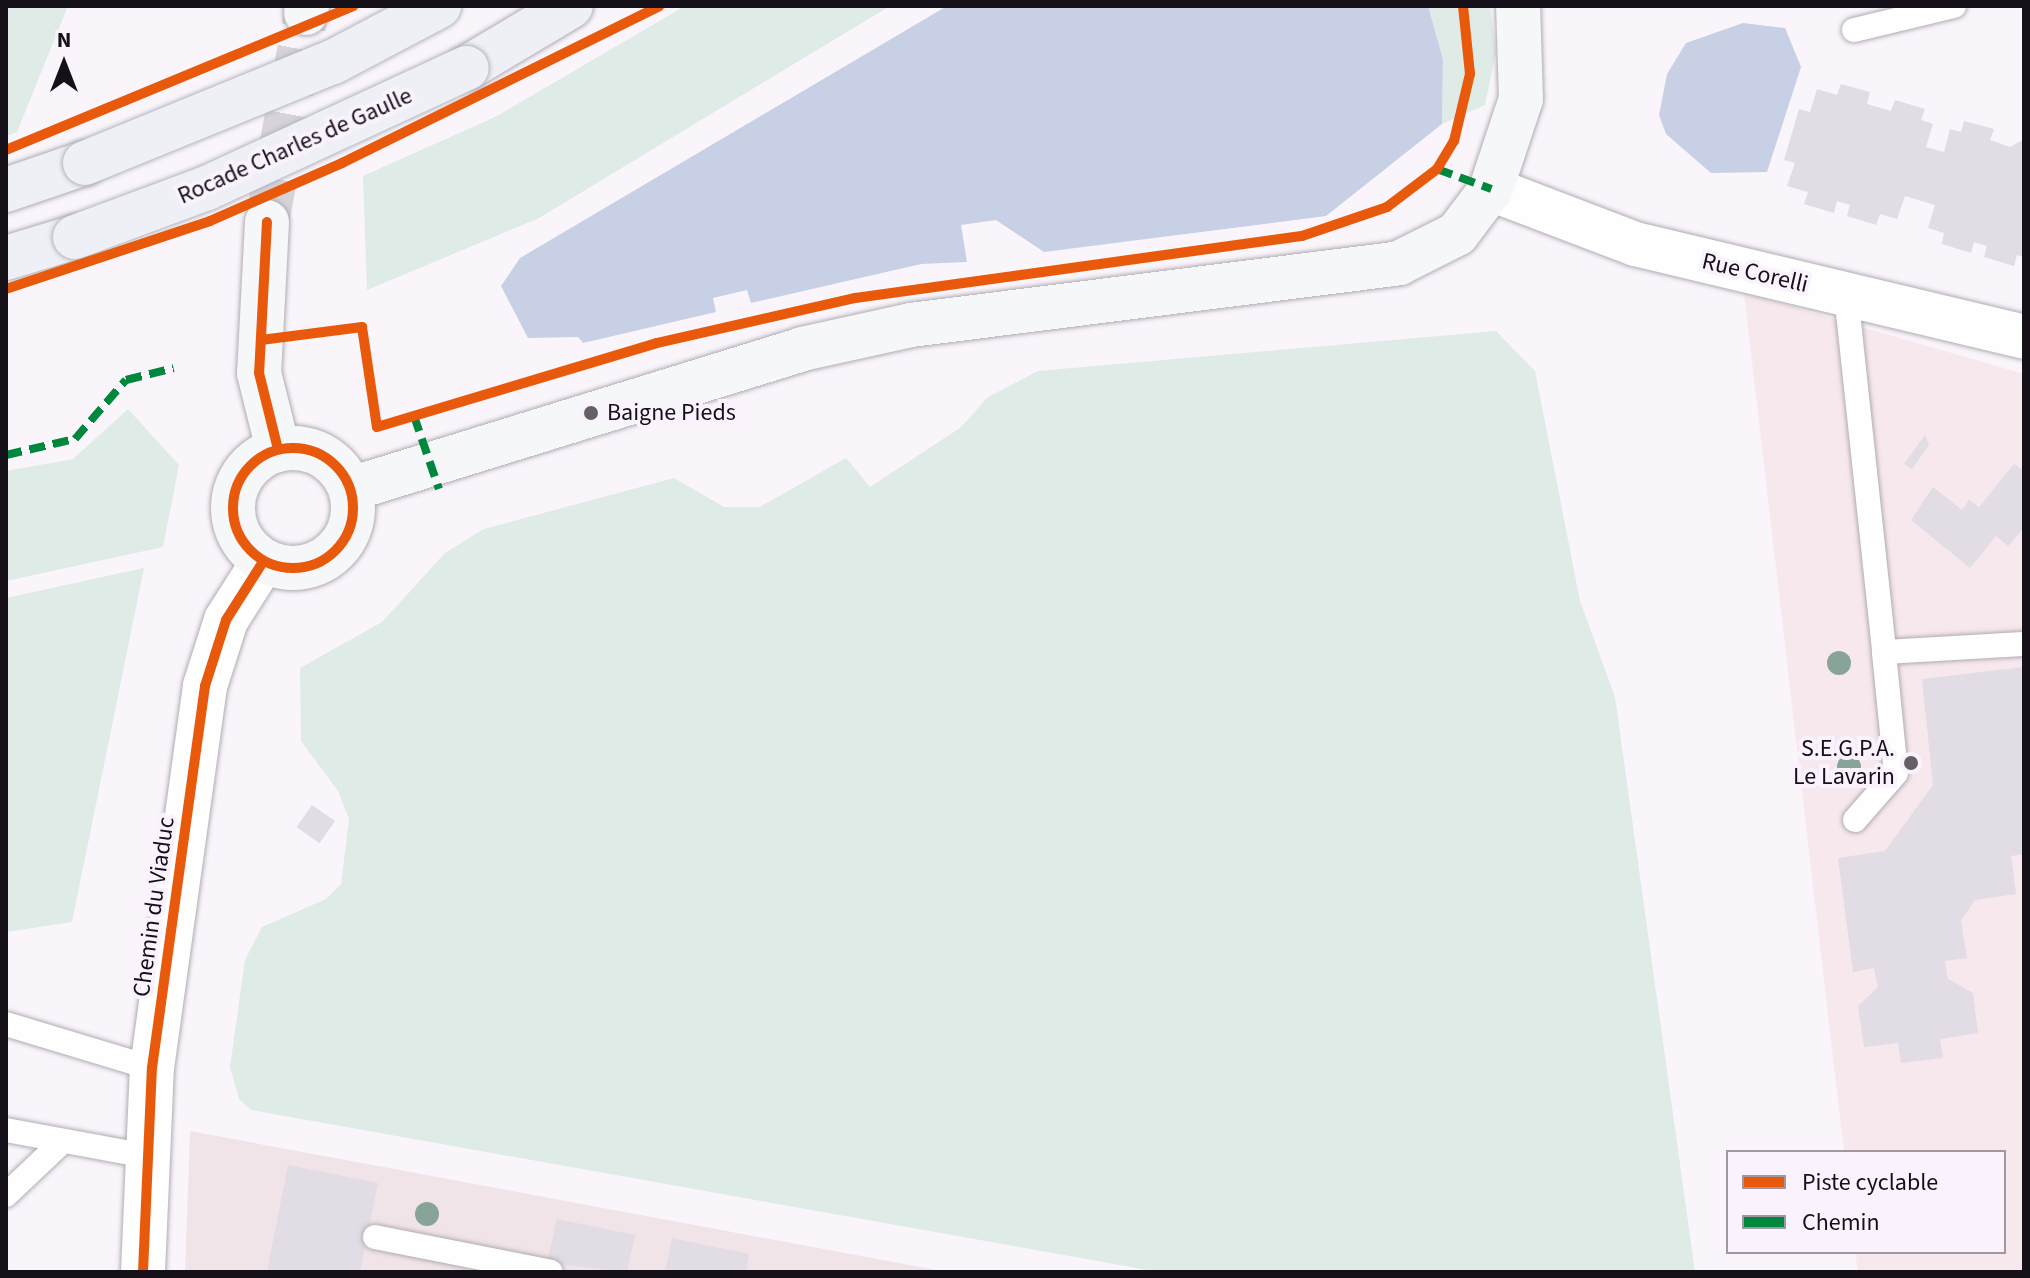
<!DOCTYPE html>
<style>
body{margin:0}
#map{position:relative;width:2030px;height:1278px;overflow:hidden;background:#f9f5fb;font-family:"Source Sans 3",sans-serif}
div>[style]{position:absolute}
.industrial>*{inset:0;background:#f1e4e8}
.education>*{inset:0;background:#f7e8ee}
.green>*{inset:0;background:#dfebe6}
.water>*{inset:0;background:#c7d0e5}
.building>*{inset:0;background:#e2dce4;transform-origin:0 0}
.secondary-tunnel>*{height:44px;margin-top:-22px;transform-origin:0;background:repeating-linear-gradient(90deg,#d7d3d9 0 44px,transparent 0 66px)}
.roads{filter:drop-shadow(0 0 2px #b1acb3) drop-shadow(0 0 2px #b1acb3)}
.lane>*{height:24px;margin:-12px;padding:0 12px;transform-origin:12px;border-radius:12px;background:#fefefe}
.street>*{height:44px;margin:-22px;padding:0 22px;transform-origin:22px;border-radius:22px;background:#fefefe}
.secondary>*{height:44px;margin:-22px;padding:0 22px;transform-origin:22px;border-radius:22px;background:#f6f7f9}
.secondary>.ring{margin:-22px;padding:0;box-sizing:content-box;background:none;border:44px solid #f6f7f9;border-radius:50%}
.primary>*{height:44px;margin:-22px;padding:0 22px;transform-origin:22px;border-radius:22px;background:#eef0f5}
.bridges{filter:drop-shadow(0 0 2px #b3b5c0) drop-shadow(0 0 2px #b3b5c0)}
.primary-bridge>*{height:44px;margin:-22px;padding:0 22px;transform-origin:22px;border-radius:22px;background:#eef0f5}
.quiet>*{height:8px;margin-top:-4px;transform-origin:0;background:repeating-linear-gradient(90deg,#00873e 0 16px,transparent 0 24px)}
.cycleway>*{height:10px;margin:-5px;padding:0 5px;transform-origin:5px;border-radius:5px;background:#e8590c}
.cycleway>.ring{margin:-5px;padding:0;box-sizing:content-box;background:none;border:10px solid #e8590c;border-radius:50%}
.trees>*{width:24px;height:24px;margin:-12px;border-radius:50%;background:#88a499}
.dots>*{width:22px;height:22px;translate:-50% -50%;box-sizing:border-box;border:4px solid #faf3fd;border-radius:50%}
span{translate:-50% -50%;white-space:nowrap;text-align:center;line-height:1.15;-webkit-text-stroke:8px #faf3fd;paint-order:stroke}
.street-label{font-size:24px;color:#161019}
.poi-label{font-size:24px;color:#161019}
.left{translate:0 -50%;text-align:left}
.right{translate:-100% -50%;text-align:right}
.frame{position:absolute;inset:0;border:8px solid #161019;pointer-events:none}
.legend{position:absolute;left:1726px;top:1150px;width:280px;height:104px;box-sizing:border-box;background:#faf3fd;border:2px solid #9f98a2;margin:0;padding:10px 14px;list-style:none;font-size:24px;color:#161019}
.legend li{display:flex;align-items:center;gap:16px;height:40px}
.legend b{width:40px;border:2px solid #9f98a2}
.north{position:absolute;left:24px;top:24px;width:80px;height:80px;-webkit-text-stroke:6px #faf3fd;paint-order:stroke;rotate:0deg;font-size:22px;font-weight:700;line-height:32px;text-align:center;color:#161019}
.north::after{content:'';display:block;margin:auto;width:28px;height:36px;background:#161019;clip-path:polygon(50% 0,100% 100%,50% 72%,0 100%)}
</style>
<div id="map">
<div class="industrial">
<i style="clip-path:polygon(190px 1131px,947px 1272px,185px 1272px)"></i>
</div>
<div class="education">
<i style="clip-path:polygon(1744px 293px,2024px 374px,2024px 1272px,1858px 1272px,1855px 1252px,2004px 1252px,2004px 1152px,1844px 1152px)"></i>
</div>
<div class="green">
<i style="clip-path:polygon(6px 6px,68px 6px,17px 132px,6px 136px)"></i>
<i style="clip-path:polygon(685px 6px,890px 6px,539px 218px,367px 290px,363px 176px,495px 117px)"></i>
<i style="clip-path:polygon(1428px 6px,1490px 6px,1496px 52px,1485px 105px,1442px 124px,1443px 59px)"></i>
<i style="clip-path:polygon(1496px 331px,1535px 371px,1580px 601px,1615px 697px,1695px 1272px,1159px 1272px,251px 1110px,239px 1099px,230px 1067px,245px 960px,262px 927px,326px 899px,341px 884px,349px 819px,338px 791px,301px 741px,300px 668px,382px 622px,445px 553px,484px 529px,674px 478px,724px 507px,760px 507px,846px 458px,870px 487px,960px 428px,988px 397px,1038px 371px)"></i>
<i style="clip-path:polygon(128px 409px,179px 465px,163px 547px,6px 581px,6px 471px,73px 459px)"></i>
<i style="clip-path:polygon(144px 568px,72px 922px,6px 932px,6px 598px)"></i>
</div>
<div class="water">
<i style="clip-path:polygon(947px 6px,1428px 6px,1443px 59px,1442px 124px,1326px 216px,1044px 252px,996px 220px,961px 225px,967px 262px,921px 264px,751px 303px,747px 290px,713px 298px,716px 312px,583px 343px,578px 337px,528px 338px,501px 286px,520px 258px)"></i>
<i style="clip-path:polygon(1743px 23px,1785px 28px,1801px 67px,1767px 172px,1711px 173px,1666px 134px,1659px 115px,1667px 74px,1686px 43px)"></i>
</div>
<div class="building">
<i style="clip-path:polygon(1841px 84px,1870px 92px,1867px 104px,1891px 111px,1895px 100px,1925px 109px,1921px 120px,1933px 124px,1926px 147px,1944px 152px,1950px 129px,1961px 132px,1964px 121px,1994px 129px,1990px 140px,2010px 147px,2024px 139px,2024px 257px,2017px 255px,2014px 266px,1984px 257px,1987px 246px,1974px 242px,1971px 253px,1942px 244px,1944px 233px,1928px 228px,1935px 205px,1905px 196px,1897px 219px,1880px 214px,1876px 225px,1847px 216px,1850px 205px,1837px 201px,1834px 213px,1804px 204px,1808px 192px,1787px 186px,1795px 163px,1784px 160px,1799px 109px,1810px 112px,1817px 89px,1837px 95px)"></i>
<i style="clip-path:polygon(1925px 435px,1929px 445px,1912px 469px,1904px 464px)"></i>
<i style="clip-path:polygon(2014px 464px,2024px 471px,2024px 528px,2008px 546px,1996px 536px,1970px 568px,1911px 520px,1933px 487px,1962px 510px,1969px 500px,1979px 507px)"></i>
<i style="clip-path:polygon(2024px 667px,2024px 854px,2011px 856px,2016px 894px,1975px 900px,1961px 921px,1967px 958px,1945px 961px,1948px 979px,1973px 993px,1978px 1033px,1940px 1039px,1943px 1058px,1901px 1063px,1898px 1043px,1864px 1047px,1858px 1006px,1878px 987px,1874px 968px,1853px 972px,1838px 858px,1885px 851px,1933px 785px,1922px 679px)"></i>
<i style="left:312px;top:805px;width:28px;height:27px;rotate:35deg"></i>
<i style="clip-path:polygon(288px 1165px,378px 1183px,360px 1272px,267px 1272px)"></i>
<i style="clip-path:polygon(557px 1219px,635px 1235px,627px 1272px,547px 1263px)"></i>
<i style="clip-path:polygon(672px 1238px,749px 1254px,746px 1272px,665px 1272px)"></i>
</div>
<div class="secondary-tunnel">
<i style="left:267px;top:222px;width:213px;rotate:-79.4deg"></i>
</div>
<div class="roads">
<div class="lane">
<i style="left:1854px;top:30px;width:103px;rotate:-13.5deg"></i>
<i style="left:1846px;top:294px;width:360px;rotate:83.9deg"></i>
<i style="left:1884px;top:652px;width:140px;rotate:-3.3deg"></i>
<i style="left:1855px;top:820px;width:62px;rotate:-48.9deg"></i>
<i style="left:1896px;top:773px;width:122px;rotate:-95.7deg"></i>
<i style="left:6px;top:1024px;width:152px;rotate:16.8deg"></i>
<i style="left:6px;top:1130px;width:142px;rotate:10.5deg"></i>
<i style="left:6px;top:1195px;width:76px;rotate:-43.4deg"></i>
<i style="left:375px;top:1237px;width:179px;rotate:11.2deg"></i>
</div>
<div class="street">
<i style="left:1491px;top:189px;width:154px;rotate:20.9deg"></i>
<i style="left:1635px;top:244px;width:400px;rotate:13.4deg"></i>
<i style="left:143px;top:1272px;width:204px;rotate:-87.5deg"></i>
<i style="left:152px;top:1068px;width:386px;rotate:-82.1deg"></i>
<i style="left:205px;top:686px;width:69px;rotate:-72.3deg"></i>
<i style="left:226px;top:620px;width:69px;rotate:-57.5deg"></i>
</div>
<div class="secondary">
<i style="left:306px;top:13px;width:7px;rotate:-82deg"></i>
<i style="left:267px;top:222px;width:151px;rotate:93deg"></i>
<i style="left:259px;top:373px;width:78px;rotate:76deg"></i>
<i class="ring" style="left:233px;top:448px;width:76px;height:76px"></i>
<i style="left:351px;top:489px;width:472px;rotate:-17.2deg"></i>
<i style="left:802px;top:349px;width:112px;rotate:-12.4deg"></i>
<i style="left:911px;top:325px;width:492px;rotate:-7.2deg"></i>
<i style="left:1399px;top:263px;width:65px;rotate:-26.6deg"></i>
<i style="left:1457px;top:234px;width:56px;rotate:-52.9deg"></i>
<i style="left:1491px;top:189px;width:95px;rotate:-71.6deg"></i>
<i style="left:1521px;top:99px;width:93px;rotate:-91.8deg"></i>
</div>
<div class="primary">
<i style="left:467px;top:68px;width:121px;rotate:-30.8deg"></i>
<i style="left:6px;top:190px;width:83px;rotate:-18.9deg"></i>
<i style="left:6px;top:258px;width:72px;rotate:-16.9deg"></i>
</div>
</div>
<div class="bridges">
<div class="primary-bridge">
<i style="left:85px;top:163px;width:268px;rotate:-22.2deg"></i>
<i style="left:333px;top:62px;width:120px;rotate:-27.8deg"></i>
<i style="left:75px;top:237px;width:141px;rotate:-20.4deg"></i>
<i style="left:207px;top:188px;width:286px;rotate:-24.8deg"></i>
</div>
</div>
<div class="quiet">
<i style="left:1437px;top:169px;width:58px;rotate:20.3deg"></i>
<i style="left:414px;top:416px;width:77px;rotate:71.1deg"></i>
<i style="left:6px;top:455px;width:71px;rotate:-13.1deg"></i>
<i style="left:75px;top:439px;width:78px;rotate:-49.2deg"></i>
<i style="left:126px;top:380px;width:49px;rotate:-14deg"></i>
</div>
<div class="cycleway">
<i style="left:6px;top:150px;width:376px;rotate:-22.5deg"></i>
<i style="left:267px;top:222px;width:151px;rotate:93deg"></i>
<i style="left:259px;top:373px;width:78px;rotate:76deg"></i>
<i style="left:6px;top:289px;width:215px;rotate:-18.4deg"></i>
<i style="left:210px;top:221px;width:144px;rotate:-23.7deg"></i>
<i style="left:342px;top:163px;width:354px;rotate:-26.3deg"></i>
<i style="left:261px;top:340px;width:102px;rotate:-7.3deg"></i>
<i style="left:362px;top:327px;width:101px;rotate:81.5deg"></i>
<i style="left:377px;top:427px;width:292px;rotate:-16.7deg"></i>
<i style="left:657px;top:343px;width:203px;rotate:-12.8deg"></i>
<i style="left:855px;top:298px;width:451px;rotate:-7.9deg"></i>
<i style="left:1302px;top:236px;width:90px;rotate:-18.8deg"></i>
<i style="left:1387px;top:207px;width:63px;rotate:-37.2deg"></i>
<i style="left:1437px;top:169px;width:33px;rotate:-59deg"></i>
<i style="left:1454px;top:141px;width:69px;rotate:-76.6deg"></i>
<i style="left:1470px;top:74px;width:68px;rotate:-95.9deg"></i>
<i class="ring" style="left:233px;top:448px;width:110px;height:110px"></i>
<i style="left:143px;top:1272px;width:204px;rotate:-87.5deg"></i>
<i style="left:152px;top:1068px;width:386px;rotate:-82.1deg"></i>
<i style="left:205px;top:686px;width:69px;rotate:-72.3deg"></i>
<i style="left:226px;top:620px;width:69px;rotate:-57.5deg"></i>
</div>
<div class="trees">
<i style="left:1839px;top:663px"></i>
<i style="left:1849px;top:767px"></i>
<i style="left:427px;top:1214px"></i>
</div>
<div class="dots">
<i style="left:591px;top:413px;background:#656068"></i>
<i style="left:1911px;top:763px;background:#656068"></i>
</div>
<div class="street-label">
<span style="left:295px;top:146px;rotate:-24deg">Rocade Charles de Gaulle</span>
<span style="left:1755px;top:273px;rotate:13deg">Rue Corelli</span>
<span style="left:154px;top:907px;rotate:-82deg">Chemin du Viaduc</span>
</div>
<div class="poi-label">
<span class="left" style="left:607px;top:413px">Baigne Pieds</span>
<span class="right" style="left:1895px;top:763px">S.E.G.P.A.<br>Le Lavarin</span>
</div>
<div class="frame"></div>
<ul class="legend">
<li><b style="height:10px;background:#e8590c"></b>Piste cyclable</li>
<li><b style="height:10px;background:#00873e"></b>Chemin</li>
</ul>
<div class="north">N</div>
</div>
